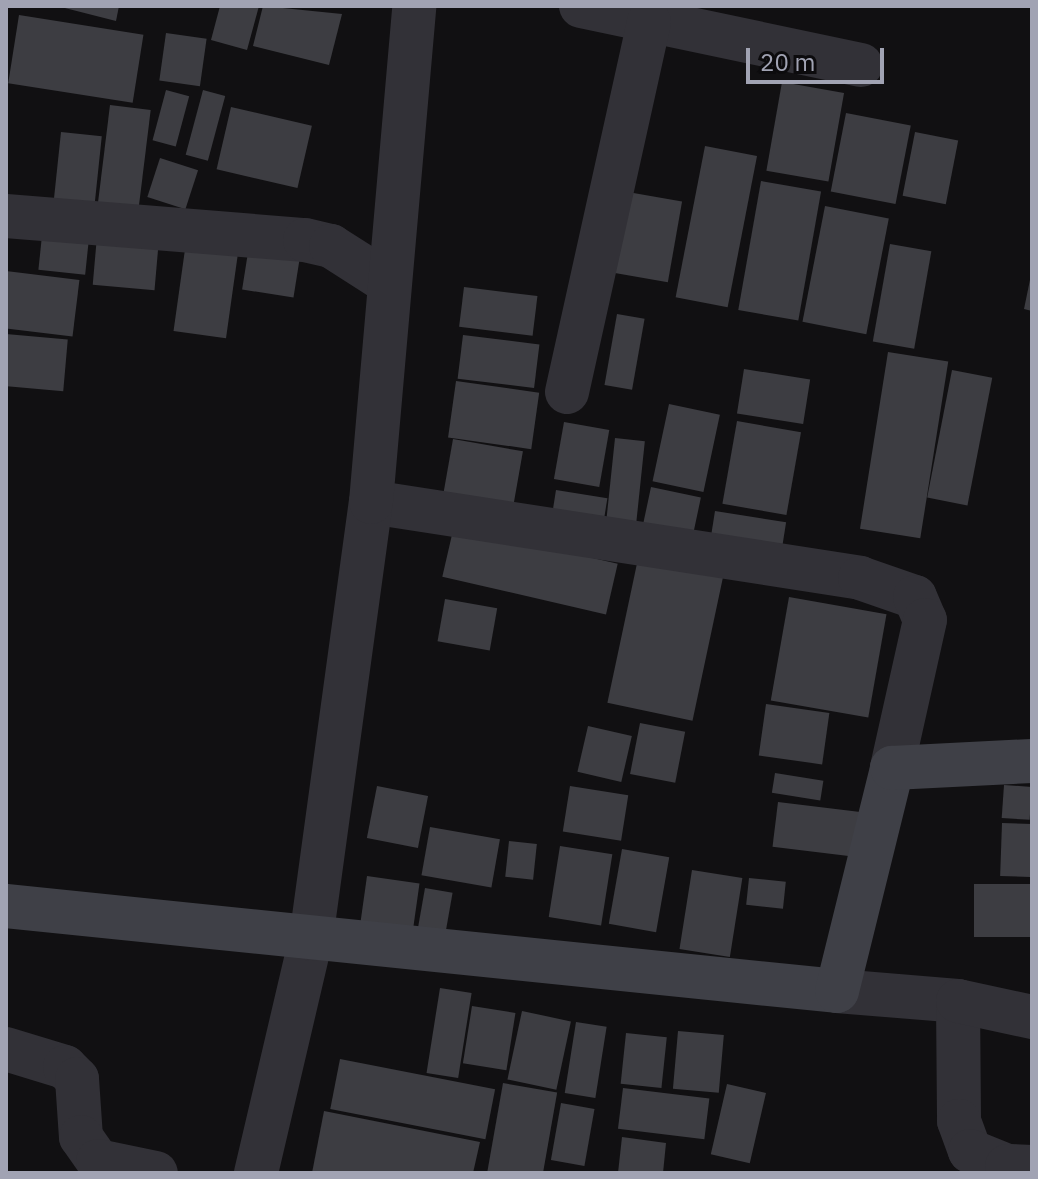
<!DOCTYPE html>
<style>
body{margin:0}
#map{position:relative;width:1038px;height:1179px;overflow:hidden;background:#111012;font-family:"IBM Plex Sans",sans-serif}
div>[style]{position:absolute}
.building>*{inset:0;background:#3d3d42;transform-origin:0 0}
.street>*{height:44px;margin:-22px;padding:0 22px;transform-origin:22px;border-radius:22px;background:#323137}
.secondary>*{height:44px;margin:-22px;padding:0 22px;transform-origin:22px;border-radius:22px;background:#3f4047}
span{translate:-50% -50%;white-space:nowrap;text-align:center;line-height:1.15;-webkit-text-stroke:6px #0c0b0d;paint-order:stroke}
.frame{position:absolute;inset:0;border:8px solid #a1a3b3;pointer-events:none}
.scale{position:absolute;left:746px;top:48px;width:138px;height:36px;box-sizing:border-box;border:4px solid #a1a3b3;border-top:0;padding-left:10px;font-size:24px;line-height:28px;white-space:nowrap;color:#a1a3b3;-webkit-text-stroke:6px #0c0b0d;paint-order:stroke}
</style>
<div id="map">
<div class="building">
<i style="clip-path:polygon(57px 6px,119px 6px,116px 21px)"></i>
<i style="clip-path:polygon(220px 6px,259px 6px,247px 50px,211px 40px)"></i>
<i style="clip-path:polygon(263px 6px,342px 14px,329px 65px,253px 46px)"></i>
<i style="left:19px;top:15px;width:126px;height:69px;rotate:9deg"></i>
<i style="left:166px;top:33px;width:41px;height:48px;rotate:8deg"></i>
<i style="left:782px;top:82px;width:63px;height:90px;rotate:10deg"></i>
<i style="left:166px;top:90px;width:24px;height:52px;rotate:15deg"></i>
<i style="left:203px;top:90px;width:23px;height:67px;rotate:15deg"></i>
<i style="left:110px;top:105px;width:41px;height:104px;rotate:7deg"></i>
<i style="left:231px;top:107px;width:83px;height:64px;rotate:13deg"></i>
<i style="left:846px;top:113px;width:66px;height:80px;rotate:11deg"></i>
<i style="left:61px;top:132px;width:41px;height:70px;rotate:6deg"></i>
<i style="left:915px;top:132px;width:44px;height:65px;rotate:11deg"></i>
<i style="left:705px;top:146px;width:53px;height:154px;rotate:11deg"></i>
<i style="left:160px;top:158px;width:40px;height:41px;rotate:18deg"></i>
<i style="left:761px;top:181px;width:61px;height:131px;rotate:10deg"></i>
<i style="left:622px;top:191px;width:61px;height:82px;rotate:10deg"></i>
<i style="left:825px;top:206px;width:65px;height:118px;rotate:11deg"></i>
<i style="left:43px;top:226px;width:47px;height:44px;rotate:6deg"></i>
<i style="left:188px;top:228px;width:53px;height:104px;rotate:8deg"></i>
<i style="left:97px;top:236px;width:62px;height:49px;rotate:5deg"></i>
<i style="left:890px;top:244px;width:42px;height:99px;rotate:10deg"></i>
<i style="left:249px;top:246px;width:52px;height:44px;rotate:9deg"></i>
<i style="left:6px;top:271px;width:74px;height:57px;rotate:7deg"></i>
<i style="clip-path:polygon(1031px 275px,1032px 275px,1032px 311px,1024px 309px)"></i>
<i style="left:464px;top:287px;width:74px;height:40px;rotate:7deg"></i>
<i style="left:617px;top:314px;width:28px;height:72px;rotate:10deg"></i>
<i style="left:6px;top:334px;width:62px;height:52px;rotate:5deg"></i>
<i style="left:463px;top:335px;width:77px;height:44px;rotate:7deg"></i>
<i style="left:888px;top:352px;width:61px;height:179px;rotate:9deg"></i>
<i style="left:744px;top:369px;width:67px;height:45px;rotate:9deg"></i>
<i style="left:952px;top:370px;width:41px;height:130px;rotate:11deg"></i>
<i style="left:456px;top:381px;width:84px;height:57px;rotate:8deg"></i>
<i style="left:669px;top:404px;width:52px;height:79px;rotate:12deg"></i>
<i style="left:737px;top:421px;width:65px;height:84px;rotate:10deg"></i>
<i style="left:564px;top:422px;width:46px;height:58px;rotate:10deg"></i>
<i style="left:615px;top:438px;width:30px;height:93px;rotate:6deg"></i>
<i style="left:453px;top:439px;width:71px;height:70px;rotate:10deg"></i>
<i style="left:651px;top:487px;width:51px;height:55px;rotate:12deg"></i>
<i style="left:556px;top:490px;width:52px;height:36px;rotate:9deg"></i>
<i style="left:715px;top:511px;width:72px;height:43px;rotate:9deg"></i>
<i style="left:454px;top:526px;width:168px;height:52px;rotate:13deg"></i>
<i style="left:639px;top:554px;width:87px;height:152px;rotate:12deg"></i>
<i style="left:789px;top:597px;width:99px;height:105px;rotate:10deg"></i>
<i style="left:445px;top:599px;width:53px;height:43px;rotate:10deg"></i>
<i style="left:766px;top:704px;width:64px;height:52px;rotate:8deg"></i>
<i style="left:640px;top:723px;width:46px;height:52px;rotate:11deg"></i>
<i style="left:588px;top:726px;width:45px;height:47px;rotate:13deg"></i>
<i style="left:775px;top:773px;width:49px;height:20px;rotate:9deg"></i>
<i style="left:1004px;top:785px;width:28px;height:33px;rotate:4deg"></i>
<i style="left:377px;top:786px;width:52px;height:53px;rotate:11deg"></i>
<i style="left:570px;top:786px;width:59px;height:46px;rotate:9deg"></i>
<i style="left:778px;top:802px;width:87px;height:45px;rotate:7deg"></i>
<i style="left:1002px;top:823px;width:30px;height:53px;rotate:2deg"></i>
<i style="left:430px;top:827px;width:71px;height:49px;rotate:10deg"></i>
<i style="left:509px;top:841px;width:28px;height:36px;rotate:6deg"></i>
<i style="left:560px;top:846px;width:53px;height:72px;rotate:9deg"></i>
<i style="left:622px;top:849px;width:48px;height:76px;rotate:10deg"></i>
<i style="left:692px;top:870px;width:51px;height:80px;rotate:9deg"></i>
<i style="left:367px;top:876px;width:53px;height:48px;rotate:8deg"></i>
<i style="left:749px;top:878px;width:37px;height:27px;rotate:6deg"></i>
<i style="left:974px;top:884px;width:58px;height:53px"></i>
<i style="left:425px;top:888px;width:28px;height:53px;rotate:10deg"></i>
<i style="left:440px;top:988px;width:32px;height:86px;rotate:9deg"></i>
<i style="left:472px;top:1006px;width:44px;height:58px;rotate:9deg"></i>
<i style="left:522px;top:1011px;width:50px;height:70px;rotate:12deg"></i>
<i style="left:576px;top:1022px;width:31px;height:72px;rotate:9deg"></i>
<i style="left:678px;top:1031px;width:46px;height:58px;rotate:5deg"></i>
<i style="left:626px;top:1033px;width:41px;height:51px;rotate:6deg"></i>
<i style="left:340px;top:1059px;width:158px;height:51px;rotate:11deg"></i>
<i style="left:503px;top:1083px;width:55px;height:91px;rotate:10deg"></i>
<i style="left:727px;top:1084px;width:40px;height:72px;rotate:13deg"></i>
<i style="left:623px;top:1088px;width:87px;height:41px;rotate:7deg"></i>
<i style="left:561px;top:1103px;width:34px;height:58px;rotate:10deg"></i>
<i style="clip-path:polygon(324px 1111px,480px 1142px,473px 1173px,312px 1173px)"></i>
<i style="clip-path:polygon(622px 1137px,666px 1143px,663px 1173px,618px 1173px)"></i>
</div>
<div class="street">
<i style="left:581px;top:6px;width:286px;rotate:11.9deg"></i>
<i style="left:6px;top:216px;width:300px;rotate:4.6deg"></i>
<i style="left:305px;top:240px;width:27px;rotate:13deg"></i>
<i style="left:331px;top:246px;width:69px;rotate:32.5deg"></i>
<i style="left:567px;top:392px;width:379px;rotate:-77.5deg"></i>
<i style="left:371px;top:502px;width:495px;rotate:8.8deg"></i>
<i style="left:860px;top:578px;width:58px;rotate:19.1deg"></i>
<i style="left:915px;top:597px;width:25px;rotate:67deg"></i>
<i style="left:925px;top:620px;width:152px;rotate:102.6deg"></i>
<i style="left:837px;top:991px;width:121px;rotate:4.7deg"></i>
<i style="left:958px;top:1001px;width:120px;rotate:89.5deg"></i>
<i style="left:959px;top:1121px;width:32px;rotate:70deg"></i>
<i style="left:970px;top:1151px;width:40px;rotate:22deg"></i>
<i style="left:1007px;top:1166px;width:25px;rotate:2deg"></i>
<i style="left:958px;top:1001px;width:76px;rotate:12.2deg"></i>
<i style="left:6px;top:1049px;width:62px;rotate:17deg"></i>
<i style="left:65px;top:1067px;width:17px;rotate:45deg"></i>
<i style="left:77px;top:1079px;width:58px;rotate:86.1deg"></i>
<i style="left:81px;top:1137px;width:29px;rotate:55deg"></i>
<i style="left:98px;top:1161px;width:59px;rotate:11.7deg"></i>
<i style="left:256px;top:1173px;width:240px;rotate:-76.8deg"></i>
<i style="left:311px;top:939px;width:441px;rotate:-82.2deg"></i>
<i style="left:371px;top:502px;width:498px;rotate:-85deg"></i>
</div>
<div class="secondary">
<i style="left:6px;top:906px;width:835px;rotate:5.84deg"></i>
<i style="left:837px;top:991px;width:230px;rotate:-76.1deg"></i>
<i style="left:892px;top:768px;width:140px;rotate:-2.9deg"></i>
</div>
<div class="frame"></div>
<div class="scale">20 m</div>
</div>
